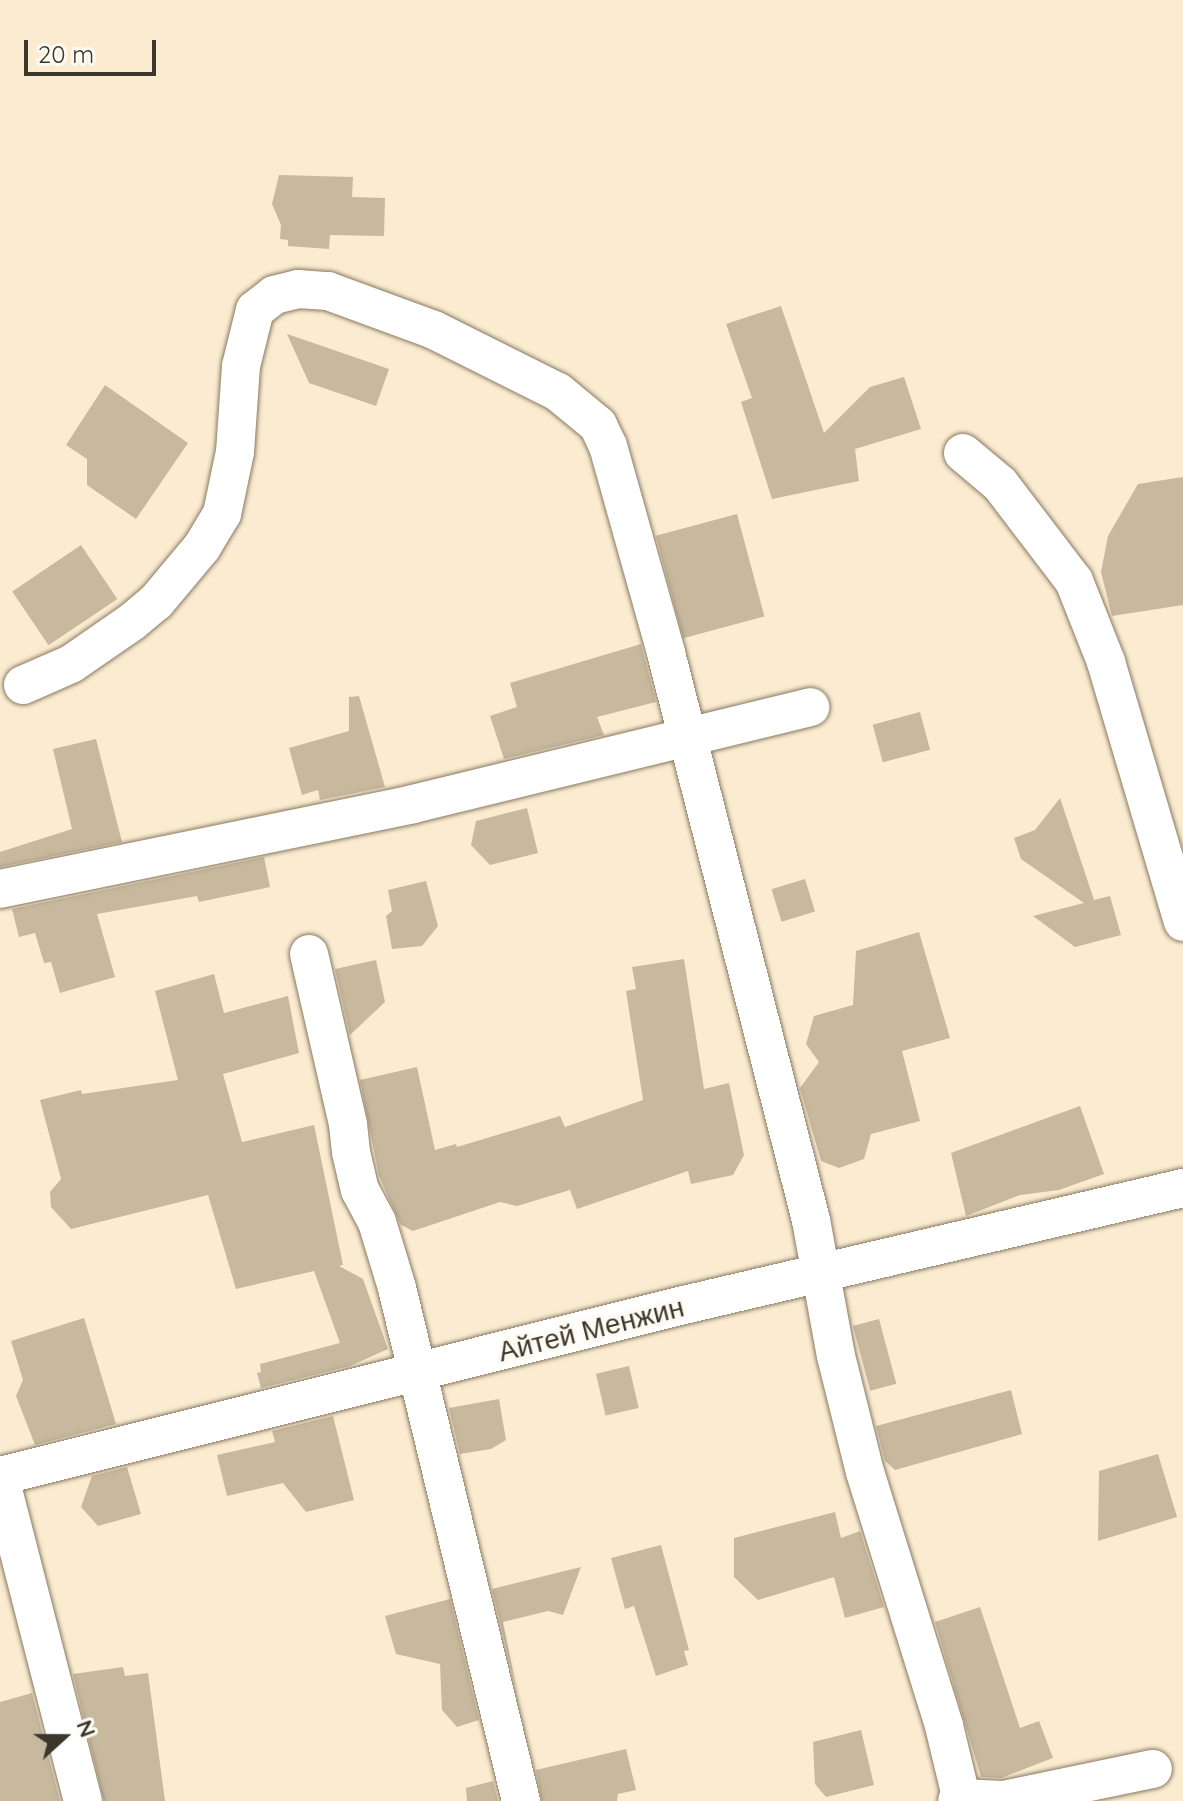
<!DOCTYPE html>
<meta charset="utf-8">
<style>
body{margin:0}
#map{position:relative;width:1183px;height:1801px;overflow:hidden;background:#fbecd1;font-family:Quicksand,sans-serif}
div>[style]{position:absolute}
.building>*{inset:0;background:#c7b89e;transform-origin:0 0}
.roads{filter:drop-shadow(0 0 2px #887a62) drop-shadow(0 0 2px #887a62)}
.street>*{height:38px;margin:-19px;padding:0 19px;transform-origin:19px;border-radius:19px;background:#fff}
span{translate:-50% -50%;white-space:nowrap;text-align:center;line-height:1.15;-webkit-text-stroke:8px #fefbf5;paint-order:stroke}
.street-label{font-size:28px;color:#3c362b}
.north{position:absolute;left:24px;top:1697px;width:80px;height:80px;-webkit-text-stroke:6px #fefbf5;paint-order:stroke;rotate:69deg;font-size:22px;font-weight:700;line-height:32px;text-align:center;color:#3c362b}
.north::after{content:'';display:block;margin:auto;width:28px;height:36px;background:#3c362b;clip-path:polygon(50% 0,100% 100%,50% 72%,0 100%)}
.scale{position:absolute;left:24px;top:40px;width:132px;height:36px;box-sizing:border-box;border:4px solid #3c362b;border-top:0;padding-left:10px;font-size:24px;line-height:28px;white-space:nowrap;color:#3c362b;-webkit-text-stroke:6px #fefbf5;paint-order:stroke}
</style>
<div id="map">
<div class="building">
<i style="clip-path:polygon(279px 175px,353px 177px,352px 197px,385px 198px,384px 236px,330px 235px,329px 249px,288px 246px,288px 240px,280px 239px,281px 225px,272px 204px)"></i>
<i style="clip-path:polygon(781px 306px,824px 433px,870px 387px,904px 377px,921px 429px,855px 449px,859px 481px,772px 499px,741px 402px,752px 398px,726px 324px)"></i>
<i style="clip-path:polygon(287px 334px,389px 369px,376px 406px,309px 383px)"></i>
<i style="clip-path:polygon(105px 385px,188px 443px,136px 519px,87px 485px,87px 459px,66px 445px)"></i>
<i style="clip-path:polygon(1183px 477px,1183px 605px,1112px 616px,1101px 572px,1108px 536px,1138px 484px)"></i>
<i style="left:737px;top:514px;width:106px;height:84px;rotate:75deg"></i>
<i style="left:81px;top:545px;width:65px;height:83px;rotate:56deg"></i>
<i style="clip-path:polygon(641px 644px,656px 702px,597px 717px,604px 735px,504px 759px,490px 716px,517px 707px,510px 683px)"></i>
<i style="clip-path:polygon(359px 696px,385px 787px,320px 800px,318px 790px,302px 795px,289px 748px,349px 731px,349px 697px)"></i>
<i style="left:920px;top:712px;width:39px;height:49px;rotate:75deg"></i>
<i style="clip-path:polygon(96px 739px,122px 842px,0 867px,0 852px,72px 829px,53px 749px)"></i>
<i style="clip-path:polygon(1060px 798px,1094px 900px,1110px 896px,1121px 935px,1075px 947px,1033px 916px,1084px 903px,1021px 859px,1014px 838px,1035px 830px)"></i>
<i style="clip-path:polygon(527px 808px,538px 853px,490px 865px,471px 845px,476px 821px)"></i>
<i style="clip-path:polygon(264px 857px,270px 887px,199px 902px,197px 896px,97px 914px,115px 977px,60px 993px,51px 962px,44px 963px,35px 933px,19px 937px,12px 909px)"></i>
<i style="left:805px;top:879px;width:34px;height:35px;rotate:73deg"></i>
<i style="clip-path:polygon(426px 881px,438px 926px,422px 946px,392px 949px,386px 916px,392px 911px,388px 890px)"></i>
<i style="clip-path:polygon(919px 932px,950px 1038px,902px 1051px,920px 1121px,871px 1134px,864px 1159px,839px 1168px,821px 1161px,800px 1088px,819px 1062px,806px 1044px,814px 1016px,853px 1005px,856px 951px)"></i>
<i style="clip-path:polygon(684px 959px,704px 1089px,729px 1083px,744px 1155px,733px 1175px,691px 1184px,688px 1171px,577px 1209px,570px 1190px,517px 1206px,500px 1202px,413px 1231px,401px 1225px,379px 1176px,360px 1080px,417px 1067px,435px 1150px,456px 1144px,457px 1147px,560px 1116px,565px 1127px,643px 1100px,626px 991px,636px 989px,632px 967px)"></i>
<i style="clip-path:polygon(376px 960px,385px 1002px,350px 1035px,335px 969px)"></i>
<i style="clip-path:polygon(214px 974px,224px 1013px,288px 996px,299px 1053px,223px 1074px,242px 1142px,314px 1125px,343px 1265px,339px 1266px,363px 1279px,388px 1349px,350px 1366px,261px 1388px,257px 1373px,261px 1372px,260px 1364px,340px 1343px,314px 1271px,236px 1289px,208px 1195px,71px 1229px,51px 1207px,50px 1192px,61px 1179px,40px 1100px,81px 1090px,82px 1094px,178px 1080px,155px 991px)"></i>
<i style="clip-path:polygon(1080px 1106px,1104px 1174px,1059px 1190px,1020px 1195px,966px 1216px,951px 1153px)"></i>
<i style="clip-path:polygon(84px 1318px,116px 1424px,35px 1445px,16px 1396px,23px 1380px,11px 1341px)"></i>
<i style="left:879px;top:1319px;width:67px;height:27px;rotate:75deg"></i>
<i style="left:629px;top:1366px;width:43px;height:34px;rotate:77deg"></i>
<i style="clip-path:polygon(1011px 1390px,1022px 1434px,895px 1470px,885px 1461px,876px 1426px)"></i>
<i style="clip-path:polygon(499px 1399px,506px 1440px,491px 1449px,460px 1454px,449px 1408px)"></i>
<i style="clip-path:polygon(333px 1416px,354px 1500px,306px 1512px,283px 1483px,227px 1496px,217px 1455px,275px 1442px,272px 1431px)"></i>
<i style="clip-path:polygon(1158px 1454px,1177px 1517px,1098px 1541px,1099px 1471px)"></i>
<i style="clip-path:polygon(127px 1467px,141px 1514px,98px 1526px,81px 1507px,92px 1476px)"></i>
<i style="clip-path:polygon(835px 1512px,841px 1538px,860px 1531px,884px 1607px,845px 1618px,834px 1577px,758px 1600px,734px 1577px,734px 1538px)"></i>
<i style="clip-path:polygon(661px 1545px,689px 1650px,684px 1651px,688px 1665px,656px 1676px,634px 1606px,625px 1609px,611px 1558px)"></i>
<i style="clip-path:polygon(581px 1567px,563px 1615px,548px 1611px,503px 1622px,517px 1692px,492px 1589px)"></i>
<i style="clip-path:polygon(450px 1599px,479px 1720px,457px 1727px,442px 1710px,440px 1664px,396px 1654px,385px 1616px)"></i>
<i style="clip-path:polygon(980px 1607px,1020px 1728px,1039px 1721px,1053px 1758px,1001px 1778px,981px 1777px,935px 1622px)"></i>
<i style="clip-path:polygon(123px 1667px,125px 1676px,148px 1673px,165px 1801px,104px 1801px,73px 1674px)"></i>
<i style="clip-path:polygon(32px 1693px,60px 1801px,0 1801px,0 1702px)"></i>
<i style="clip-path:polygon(861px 1730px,874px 1785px,826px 1797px,815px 1784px,813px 1742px)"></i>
<i style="clip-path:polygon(626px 1749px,636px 1790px,618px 1794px,617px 1801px,542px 1801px,536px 1770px)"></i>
<i style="clip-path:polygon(493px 1781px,498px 1801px,467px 1801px,466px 1788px)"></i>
</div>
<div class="roads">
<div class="street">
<i style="left:963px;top:453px;width:48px;rotate:40deg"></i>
<i style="left:1000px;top:484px;width:122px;rotate:52.7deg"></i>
<i style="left:1074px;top:581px;width:87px;rotate:68.4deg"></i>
<i style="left:1106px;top:662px;width:271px;rotate:73.5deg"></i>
<i style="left:23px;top:685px;width:52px;rotate:-23.6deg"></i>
<i style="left:71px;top:664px;width:75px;rotate:-34.7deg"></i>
<i style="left:133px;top:621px;width:30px;rotate:-40deg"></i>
<i style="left:156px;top:602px;width:72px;rotate:-50.1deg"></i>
<i style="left:202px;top:547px;width:39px;rotate:-59deg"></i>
<i style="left:222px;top:514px;width:63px;rotate:-78.2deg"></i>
<i style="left:235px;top:452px;width:86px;rotate:-86deg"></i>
<i style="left:241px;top:366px;width:58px;rotate:-76deg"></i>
<i style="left:255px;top:310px;width:24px;rotate:-38deg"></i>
<i style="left:274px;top:295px;width:25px;rotate:-14deg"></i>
<i style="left:298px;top:289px;width:30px;rotate:4deg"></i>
<i style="left:328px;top:291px;width:113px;rotate:20.2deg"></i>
<i style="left:434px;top:330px;width:139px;rotate:26.6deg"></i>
<i style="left:558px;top:392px;width:52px;rotate:39.5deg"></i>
<i style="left:598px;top:425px;width:23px;rotate:65deg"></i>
<i style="left:608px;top:446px;width:215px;rotate:74.3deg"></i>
<i style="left:666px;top:653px;width:585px;rotate:75.66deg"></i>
<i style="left:811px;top:1220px;width:138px;rotate:79.6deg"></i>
<i style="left:836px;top:1356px;width:120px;rotate:76deg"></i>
<i style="left:865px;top:1472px;width:266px;rotate:72.7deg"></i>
<i style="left:944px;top:1726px;width:68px;rotate:76.4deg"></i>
<i style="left:960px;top:1792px;width:9px;rotate:108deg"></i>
<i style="left:0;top:889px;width:422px;rotate:-11.6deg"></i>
<i style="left:413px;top:804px;width:409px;rotate:-13.7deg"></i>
<i style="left:309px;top:954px;width:174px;rotate:77.1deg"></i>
<i style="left:348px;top:1124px;width:28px;rotate:84deg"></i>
<i style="left:351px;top:1152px;width:39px;rotate:77deg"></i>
<i style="left:360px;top:1190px;width:36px;rotate:62deg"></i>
<i style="left:377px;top:1222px;width:69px;rotate:73.1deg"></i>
<i style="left:397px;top:1288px;width:528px;rotate:76.41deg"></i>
<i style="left:0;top:1476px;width:705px;rotate:-14.04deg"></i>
<i style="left:684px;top:1305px;width:513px;rotate:-13.2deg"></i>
<i style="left:0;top:1478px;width:333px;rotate:75.6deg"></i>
<i style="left:959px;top:1798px;width:44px;rotate:2.6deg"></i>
<i style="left:1003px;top:1800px;width:153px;rotate:-11.7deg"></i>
</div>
</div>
<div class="street-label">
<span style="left:591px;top:1329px;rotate:-14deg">Айтей Менжин</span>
</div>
<div class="north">N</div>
<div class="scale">20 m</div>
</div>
